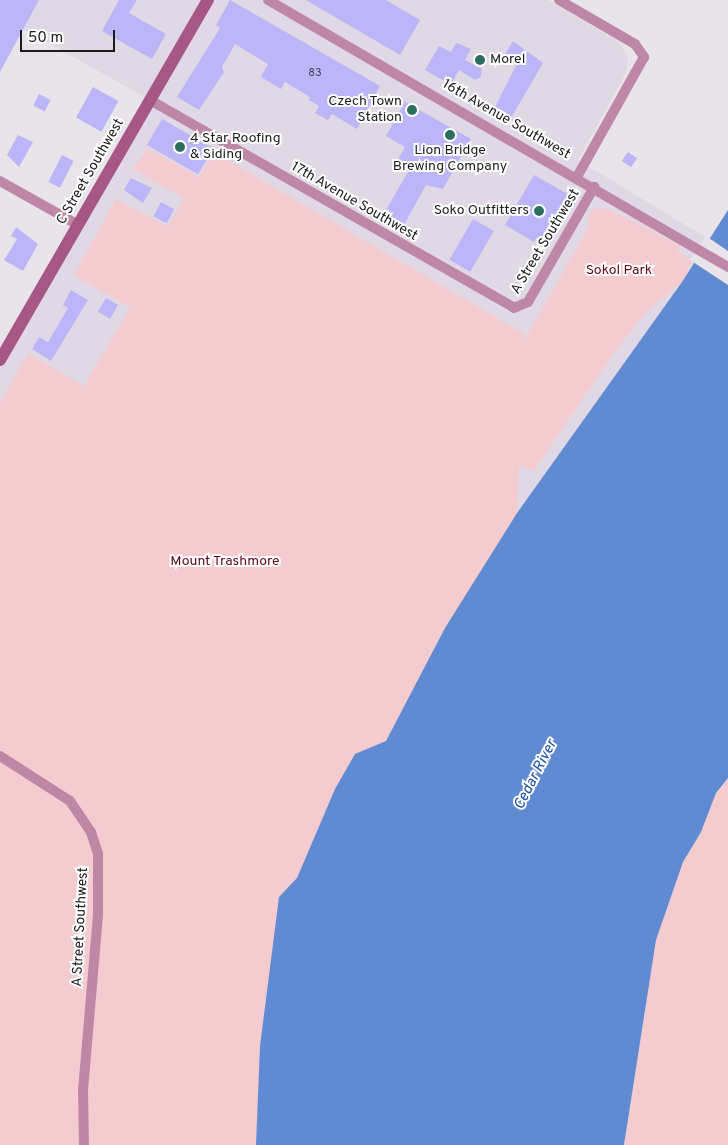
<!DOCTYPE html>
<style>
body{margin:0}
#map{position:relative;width:728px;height:1145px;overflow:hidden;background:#e8e4e9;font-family:Overpass,sans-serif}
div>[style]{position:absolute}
.built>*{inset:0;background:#e0d8e4}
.green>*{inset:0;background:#f4cbce}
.water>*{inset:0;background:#608ad1}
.pier>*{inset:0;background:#e8e4e9}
.building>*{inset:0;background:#bcb5f8;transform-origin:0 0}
.street>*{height:10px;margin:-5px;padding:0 5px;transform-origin:5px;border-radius:5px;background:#bf87a6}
.secondary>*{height:12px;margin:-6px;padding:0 6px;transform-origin:6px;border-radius:6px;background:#a75786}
.dots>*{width:14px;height:14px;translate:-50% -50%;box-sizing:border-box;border:2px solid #fff;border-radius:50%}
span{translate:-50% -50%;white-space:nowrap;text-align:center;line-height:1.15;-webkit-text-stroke:4px #fff;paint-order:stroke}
.number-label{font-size:11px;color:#444254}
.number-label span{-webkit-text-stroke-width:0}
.poi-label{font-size:14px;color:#1c1b1d}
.left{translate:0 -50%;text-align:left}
.right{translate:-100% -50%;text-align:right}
.street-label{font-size:14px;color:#1c1b1d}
.park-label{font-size:14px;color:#5e071f}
.water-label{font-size:15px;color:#1c4ea2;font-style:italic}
.scale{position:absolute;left:20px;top:30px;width:95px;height:22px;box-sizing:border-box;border:2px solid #1c1b1d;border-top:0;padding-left:6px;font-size:15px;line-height:18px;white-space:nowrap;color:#1c1b1d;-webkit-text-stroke:4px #fff;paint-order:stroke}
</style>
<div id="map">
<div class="built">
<i style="clip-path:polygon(0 0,548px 0,614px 39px,621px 45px,628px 60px,626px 73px,578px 160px,728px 251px,682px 282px,517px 513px,257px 1128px,256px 1145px,0 756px,0 361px,150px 100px,0 16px)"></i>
</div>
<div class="green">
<i style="clip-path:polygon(148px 149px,199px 177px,214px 152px,524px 334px,524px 341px,588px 228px,589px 214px,596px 208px,608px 209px,680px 246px,677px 251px,692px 261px,682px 282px,646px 312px,610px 358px,534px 471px,519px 465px,517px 513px,445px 628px,386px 741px,368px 751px,335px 789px,297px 878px,279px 897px,275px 955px,265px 1001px,256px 1145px,0 1145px,0 403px,28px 353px,84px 386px,130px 308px,74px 275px,116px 199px,168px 227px,184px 198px,132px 169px)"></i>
<i style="clip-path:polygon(728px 778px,728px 1145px,624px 1145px,656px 940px,683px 862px,701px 832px,716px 793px)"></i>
</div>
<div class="water">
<i style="clip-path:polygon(728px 210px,728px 778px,716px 793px,701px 832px,683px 862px,656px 940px,624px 1145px,256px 1145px,260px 1046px,279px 897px,297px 878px,335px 789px,355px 754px,386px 741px,445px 628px,517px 513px,682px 282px)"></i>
</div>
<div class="pier">
<i style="clip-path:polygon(706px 236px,728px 251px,728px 285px,690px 260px)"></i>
</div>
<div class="building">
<i style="clip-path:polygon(0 0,39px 0,0 72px)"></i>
<i style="clip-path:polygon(119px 0,137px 0,129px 13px,166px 34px,152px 59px,102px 31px)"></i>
<i style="clip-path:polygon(230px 0,380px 86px,357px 129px,332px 114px,328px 120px,315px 113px,319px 106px,309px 100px,310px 97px,285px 82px,281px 89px,261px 77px,268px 64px,235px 44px,222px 67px,224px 72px,199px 110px,177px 97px,220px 28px,216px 25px)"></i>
<i style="clip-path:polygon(306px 0,386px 0,420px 20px,400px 55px)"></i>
<i style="clip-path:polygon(513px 41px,543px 63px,511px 118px,494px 109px,518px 62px,505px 54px)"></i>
<i style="clip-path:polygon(456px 43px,471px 49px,465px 60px,482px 69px,481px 77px,475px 80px,459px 70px,451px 85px,425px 70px,439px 46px,451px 52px)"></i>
<i style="left:93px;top:87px;width:29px;height:35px;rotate:29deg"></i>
<i style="left:39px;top:94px;width:13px;height:13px;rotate:27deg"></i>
<i style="clip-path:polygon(405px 102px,471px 139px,443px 189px,426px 185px,401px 230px,381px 219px,409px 170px,396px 163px,405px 147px,386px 136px)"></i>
<i style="left:162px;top:119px;width:59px;height:30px;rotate:30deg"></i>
<i style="clip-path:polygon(18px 135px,33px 142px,19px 167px,7px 155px)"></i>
<i style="left:628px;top:152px;width:11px;height:11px;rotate:34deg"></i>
<i style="left:62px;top:155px;width:13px;height:30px;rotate:27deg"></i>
<i style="clip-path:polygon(534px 175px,573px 197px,548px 243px,537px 237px,534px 242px,505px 225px)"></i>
<i style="clip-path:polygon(131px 178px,152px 188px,143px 203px,124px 190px)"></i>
<i style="left:161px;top:202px;width:15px;height:16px;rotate:28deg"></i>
<i style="left:473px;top:219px;width:24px;height:47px;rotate:30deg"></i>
<i style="clip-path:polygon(16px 227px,38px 244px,23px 271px,4px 260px,17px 239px,11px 236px)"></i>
<i style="clip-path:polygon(71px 290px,88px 300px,51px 361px,32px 349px,39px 337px,48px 342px,68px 308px,63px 305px)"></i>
<i style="left:106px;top:298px;width:14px;height:16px;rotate:30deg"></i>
</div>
<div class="street">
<i style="left:268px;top:0;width:532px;rotate:30.13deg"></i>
<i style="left:559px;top:0;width:88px;rotate:30.1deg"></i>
<i style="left:635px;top:44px;width:16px;rotate:55deg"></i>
<i style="left:644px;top:57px;width:137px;rotate:119.2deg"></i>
<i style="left:150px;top:100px;width:419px;rotate:29.7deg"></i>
<i style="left:514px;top:308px;width:15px;rotate:-23deg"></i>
<i style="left:528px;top:302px;width:133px;rotate:-60.1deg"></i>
<i style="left:0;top:181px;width:90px;rotate:29.4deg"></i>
<i style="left:0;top:756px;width:83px;rotate:32.7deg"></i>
<i style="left:70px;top:801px;width:37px;rotate:56deg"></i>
<i style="left:91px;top:832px;width:23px;rotate:72deg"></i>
<i style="left:98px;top:854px;width:61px;rotate:90deg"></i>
<i style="left:98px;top:915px;width:175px;rotate:94.9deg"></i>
<i style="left:83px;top:1089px;width:56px;rotate:89deg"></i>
</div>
<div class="secondary">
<i style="left:0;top:360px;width:416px;rotate:-60deg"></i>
</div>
<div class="dots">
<i style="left:480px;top:60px;background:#2c6e5f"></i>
<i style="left:412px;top:110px;background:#2c6e5f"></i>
<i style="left:450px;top:135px;background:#2c6e5f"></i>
<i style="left:180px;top:147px;background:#2c6e5f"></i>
<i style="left:539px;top:211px;background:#2c6e5f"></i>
</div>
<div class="number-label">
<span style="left:315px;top:73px">83</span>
</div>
<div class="poi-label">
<span class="left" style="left:490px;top:60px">Morel</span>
<span class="right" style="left:402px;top:110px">Czech Town<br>Station</span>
<span class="left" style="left:190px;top:147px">4 Star Roofing<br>&amp; Siding</span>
<span style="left:450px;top:159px">Lion Bridge<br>Brewing Company</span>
<span class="right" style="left:529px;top:211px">Soko Outfitters</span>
</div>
<div class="street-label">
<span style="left:506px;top:120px;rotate:30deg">16th Avenue Southwest</span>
<span style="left:91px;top:172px;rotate:-60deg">C Street Southwest</span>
<span style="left:354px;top:202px;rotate:30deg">17th Avenue Southwest</span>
<span style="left:546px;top:242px;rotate:-59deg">A Street Southwest</span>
<span style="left:81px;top:927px;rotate:-87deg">A Street Southwest</span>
</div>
<div class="park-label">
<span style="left:619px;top:271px">Sokol Park</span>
<span style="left:225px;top:562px">Mount Trashmore</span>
</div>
<div class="water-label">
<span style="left:536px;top:775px;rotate:-63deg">Cedar River</span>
</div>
<div class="scale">50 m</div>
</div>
